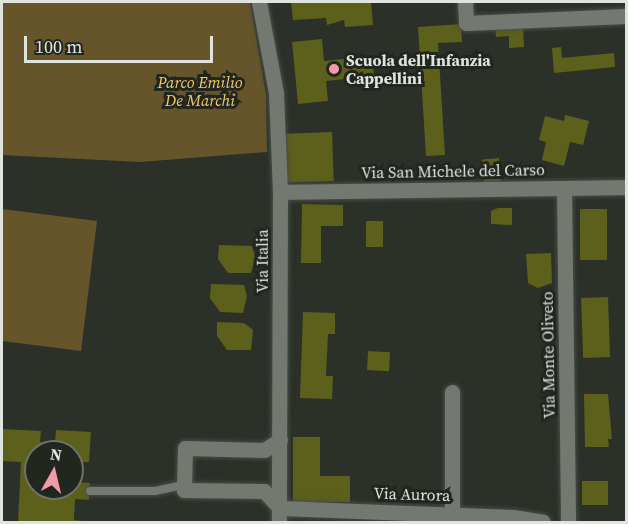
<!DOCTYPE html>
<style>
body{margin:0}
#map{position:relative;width:628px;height:524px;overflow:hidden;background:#2b3029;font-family:"Source Serif 4",serif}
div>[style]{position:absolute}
.green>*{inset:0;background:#66542a}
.building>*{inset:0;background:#5d601a;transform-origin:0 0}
.roads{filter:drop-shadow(0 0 2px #484d47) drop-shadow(0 0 2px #484d47)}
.service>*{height:8px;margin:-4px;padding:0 4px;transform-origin:4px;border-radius:4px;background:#737970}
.minor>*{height:15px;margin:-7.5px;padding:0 7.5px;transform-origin:7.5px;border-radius:7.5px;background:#737970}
.dots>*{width:16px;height:16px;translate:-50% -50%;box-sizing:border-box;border:3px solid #21261f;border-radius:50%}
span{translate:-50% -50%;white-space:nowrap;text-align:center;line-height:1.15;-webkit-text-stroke:6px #21261f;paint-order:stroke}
.poi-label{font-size:16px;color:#e0e4df;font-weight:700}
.left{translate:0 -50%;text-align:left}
.park-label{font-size:16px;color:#f1c86c;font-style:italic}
.street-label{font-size:16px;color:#e0e4df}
.frame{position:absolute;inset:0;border:3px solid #e0e4df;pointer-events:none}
.north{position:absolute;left:24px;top:440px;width:60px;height:60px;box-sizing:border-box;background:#21261f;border:2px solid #6d726c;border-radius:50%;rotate:8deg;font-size:16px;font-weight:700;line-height:24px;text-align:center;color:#e0e4df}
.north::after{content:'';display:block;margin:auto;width:21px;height:27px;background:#f39aa9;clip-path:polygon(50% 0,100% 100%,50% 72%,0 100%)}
.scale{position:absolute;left:24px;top:36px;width:189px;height:27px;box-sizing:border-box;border:3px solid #e0e4df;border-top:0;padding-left:8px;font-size:18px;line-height:21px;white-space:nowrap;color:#e0e4df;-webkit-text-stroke:4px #21261f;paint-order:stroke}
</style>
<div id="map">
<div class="green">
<i style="clip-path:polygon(2px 2px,250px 2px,266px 95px,267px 152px,140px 162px,2px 155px)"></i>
<i style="clip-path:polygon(2px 209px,97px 221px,81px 351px,2px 341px)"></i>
</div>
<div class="building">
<i style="clip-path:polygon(291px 2px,371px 2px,373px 25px,345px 27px,344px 20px,327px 25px,326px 18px,293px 20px)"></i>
<i style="clip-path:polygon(461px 24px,462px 42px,438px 43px,445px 155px,426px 156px,418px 27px)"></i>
<i style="clip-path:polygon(523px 25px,524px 47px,509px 48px,509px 36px,496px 37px,495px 26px)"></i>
<i style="clip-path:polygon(322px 39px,324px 61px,372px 56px,374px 76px,326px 81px,328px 101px,298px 104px,292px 42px)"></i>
<i style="clip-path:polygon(561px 47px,562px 58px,614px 53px,615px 67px,554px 73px,552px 48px)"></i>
<i style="clip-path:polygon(565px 115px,589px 121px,583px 145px,570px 142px,564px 166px,542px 160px,546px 142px,539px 140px,545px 116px,564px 121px)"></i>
<i style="left:332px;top:132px;width:49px;height:47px;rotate:88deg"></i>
<i style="left:499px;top:158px;width:23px;height:17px;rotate:85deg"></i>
<i style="clip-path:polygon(302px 204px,343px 205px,343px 226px,321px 226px,321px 263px,301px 263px)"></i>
<i style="clip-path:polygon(498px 208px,512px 208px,512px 225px,491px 224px,491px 211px)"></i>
<i style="left:580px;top:209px;width:27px;height:51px"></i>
<i style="left:366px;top:221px;width:17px;height:26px"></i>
<i style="clip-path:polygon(219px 245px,252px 246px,255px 257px,251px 273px,228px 273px,218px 259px)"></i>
<i style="clip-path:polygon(551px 253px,552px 283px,538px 288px,528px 283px,526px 254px)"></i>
<i style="clip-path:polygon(211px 284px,244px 285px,247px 296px,243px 313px,220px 312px,210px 298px)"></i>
<i style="left:608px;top:297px;width:60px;height:27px;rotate:88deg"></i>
<i style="clip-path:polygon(303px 312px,335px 313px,335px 334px,328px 334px,326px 376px,333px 376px,332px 399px,300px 398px)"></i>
<i style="clip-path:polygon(217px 322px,244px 323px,253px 330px,251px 350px,227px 350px,217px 336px)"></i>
<i style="left:368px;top:351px;width:22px;height:19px;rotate:3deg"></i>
<i style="clip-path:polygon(584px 394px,608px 394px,612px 439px,608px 439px,609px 447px,585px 447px)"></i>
<i style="clip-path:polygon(evenodd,3px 429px,41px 431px,40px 442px,55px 443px,56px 430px,91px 432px,89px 462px,75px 462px,74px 482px,90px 483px,89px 500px,75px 499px,74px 520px,91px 522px,18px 522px,21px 462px,2px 461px,3px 429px,36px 452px,72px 452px,72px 488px,36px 488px,36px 452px)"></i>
<i style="clip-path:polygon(293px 437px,320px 437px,320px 476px,350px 476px,350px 502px,293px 502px)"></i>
<i style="left:582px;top:481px;width:26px;height:24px"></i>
</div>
<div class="roads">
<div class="service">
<i style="left:90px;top:491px;width:65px"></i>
<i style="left:155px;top:491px;width:30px;rotate:-12deg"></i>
</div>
<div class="minor">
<i style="left:259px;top:2px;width:93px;rotate:79.4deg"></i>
<i style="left:276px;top:93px;width:99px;rotate:87.7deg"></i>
<i style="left:280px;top:192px;width:330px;rotate:90.2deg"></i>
<i style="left:465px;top:2px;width:21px;rotate:87deg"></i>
<i style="left:466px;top:23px;width:160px;rotate:-2.5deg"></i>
<i style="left:564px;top:188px;width:334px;rotate:89.3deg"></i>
<i style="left:280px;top:192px;width:346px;rotate:-0.8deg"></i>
<i style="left:452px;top:392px;width:121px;rotate:90deg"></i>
<i style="left:280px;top:440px;width:19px;rotate:148deg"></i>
<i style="left:264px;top:450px;width:79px;rotate:-178.5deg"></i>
<i style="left:185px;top:448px;width:42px;rotate:91.4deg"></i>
<i style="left:184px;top:490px;width:80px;rotate:0.7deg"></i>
<i style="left:264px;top:491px;width:23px;rotate:47deg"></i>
<i style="left:280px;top:508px;width:233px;rotate:2.2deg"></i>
<i style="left:513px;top:517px;width:30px;rotate:9deg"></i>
</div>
</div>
<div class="dots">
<i style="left:334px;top:69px;background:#f39aa9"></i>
</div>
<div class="poi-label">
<span class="left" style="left:346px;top:69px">Scuola dell'Infanzia<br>Cappellini</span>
</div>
<div class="park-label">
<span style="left:200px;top:91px">Parco Emilio<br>De Marchi</span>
</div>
<div class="street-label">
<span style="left:453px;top:171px;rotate:-1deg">Via San Michele del Carso</span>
<span style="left:262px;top:261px;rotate:-90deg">Via Italia</span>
<span style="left:548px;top:355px;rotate:-91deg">Via Monte Oliveto</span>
<span style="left:412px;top:494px;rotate:2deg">Via Aurora</span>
</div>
<div class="frame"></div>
<div class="north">N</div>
<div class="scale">100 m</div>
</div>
